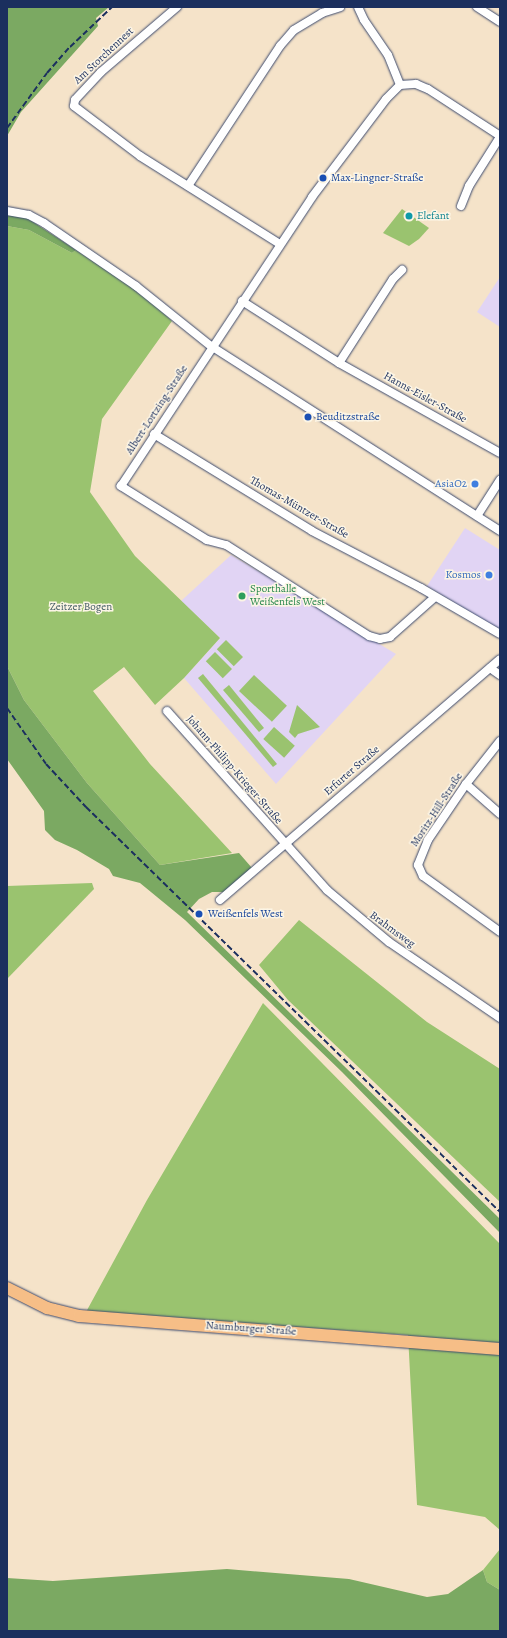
<!DOCTYPE html>
<meta charset="utf-8">
<style>
body{margin:0}
#map{position:relative;width:507px;height:1638px;overflow:hidden;background:#f5e3c9;font-family:Alegreya,serif}
div>[style]{position:absolute}
.built>*{inset:0;background:#e1d4f4}
.green>*{inset:0;background:#9ac36f;transform-origin:0 0}
.forest>*{inset:0;background:#7ba962}
.roads{filter:drop-shadow(0 0 1px #3c4a6e) drop-shadow(0 0 1px #3c4a6e)}
.minor>*{height:8px;margin:-4px;padding:0 4px;transform-origin:4px;border-radius:4px;background:#fff}
.primary>*{height:12px;margin:-6px;padding:0 6px;transform-origin:6px;border-radius:6px;background:#f6be87}
.rail>*{height:2px;margin-top:-1px;transform-origin:0;background:repeating-linear-gradient(90deg,#1b2f5e 0 6px,transparent 0 9px)}
.dots>*{width:11px;height:11px;translate:-50% -50%;box-sizing:border-box;border:2px solid #fcf5e5;border-radius:50%}
span{translate:-50% -50%;white-space:nowrap;text-align:center;line-height:1.15;-webkit-text-stroke:3px #fcf5e5;paint-order:stroke}
.street-label{font-size:11px;color:#1b2f5e}
.transit-label{font-size:11px;color:#164399}
.left{translate:0 -50%;text-align:left}
.culture-label{font-size:11px;color:#0d838f}
.shop-label{font-size:11px;color:#366cbe}
.right{translate:-100% -50%;text-align:right}
.leisure-label{font-size:11px;color:#27864d}
.park-label{font-size:11px;color:#415b63}
.frame{position:absolute;inset:0;border:8px solid #1b2f5e;pointer-events:none}
</style>
<div id="map">
<div class="built">
<i style="clip-path:polygon(500px 277px,500px 327px,477px 312px)"></i>
<i style="clip-path:polygon(465px 528px,500px 550px,500px 630px,427px 586px)"></i>
<i style="clip-path:polygon(231px 555px,396px 654px,276px 784px,184px 678px,220px 638px,181px 601px)"></i>
</div>
<div class="green">
<i style="clip-path:polygon(402px 209px,429px 228px,419px 239px,409px 246px,383px 233px)"></i>
<i style="clip-path:polygon(7px 226px,29px 230px,72px 253px,76px 250px,147px 298px,172px 321px,102px 419px,90px 492px,135px 556px,220px 638px,184px 678px,155px 705px,124px 667px,93px 691px,150px 764px,232px 853px,160px 865px,87px 783px,24px 700px,7px 666px)"></i>
<i style="left:226px;top:640px;width:24px;height:13px;rotate:45deg"></i>
<i style="left:215px;top:652px;width:24px;height:13px;rotate:45deg"></i>
<i style="clip-path:polygon(203px 674px,277px 764px,273px 767px,198px 678px)"></i>
<i style="left:254px;top:675px;width:45px;height:22px;rotate:43deg"></i>
<i style="clip-path:polygon(229px 685px,264px 728px,259px 732px,223px 690px)"></i>
<i style="clip-path:polygon(297px 705px,320px 727px,298px 734px,295px 738px,289px 732px)"></i>
<i style="left:274px;top:727px;width:28px;height:16px;rotate:42deg"></i>
<i style="clip-path:polygon(92px 883px,94px 889px,7px 979px,7px 886px)"></i>
<i style="clip-path:polygon(299px 920px,427px 1022px,500px 1069px,500px 1202px,288px 1000px,259px 965px)"></i>
<i style="clip-path:polygon(263px 1003px,500px 1244px,500px 1530px,485px 1517px,417px 1505px,408px 1335px,86px 1312px,147px 1200px)"></i>
<i style="clip-path:polygon(500px 1549px,500px 1590px,487px 1582px,483px 1570px)"></i>
</div>
<div class="forest">
<i style="clip-path:polygon(7px 7px,109px 7px,96px 18px,98px 26px,21px 112px,7px 136px)"></i>
<i style="clip-path:polygon(7px 215px,27px 218px,76px 250px,72px 253px,29px 230px,7px 226px)"></i>
<i style="clip-path:polygon(7px 666px,24px 700px,87px 783px,160px 865px,239px 853px,252px 868px,225px 892px,212px 892px,199px 899px,187px 912px,500px 1219px,500px 1233px,342px 1072px,185px 920px,140px 883px,113px 876px,109px 869px,77px 850px,55px 840px,45px 830px,44px 811px,7px 759px)"></i>
<i style="clip-path:polygon(227px 1569px,349px 1579px,427px 1597px,448px 1594px,483px 1570px,487px 1582px,500px 1590px,500px 1631px,7px 1631px,7px 1578px,53px 1581px)"></i>
</div>
<div class="roads">
<div class="minor">
<i style="left:177px;top:7px;width:100px;rotate:139.5deg"></i>
<i style="left:101px;top:72px;width:38px;rotate:133deg"></i>
<i style="left:75px;top:100px;width:6px;rotate:99deg"></i>
<i style="left:74px;top:106px;width:83px;rotate:37.1deg"></i>
<i style="left:140px;top:156px;width:165px;rotate:32.2deg"></i>
<i style="left:358px;top:7px;width:14px;rotate:65deg"></i>
<i style="left:364px;top:20px;width:42px;rotate:55.6deg"></i>
<i style="left:388px;top:55px;width:32px;rotate:68deg"></i>
<i style="left:477px;top:7px;width:27px;rotate:33deg"></i>
<i style="left:188px;top:186px;width:168px;rotate:-56.7deg"></i>
<i style="left:280px;top:46px;width:21px;rotate:-49deg"></i>
<i style="left:294px;top:30px;width:33px;rotate:-31deg"></i>
<i style="left:322px;top:13px;width:19px;rotate:-18deg"></i>
<i style="left:461px;top:206px;width:22px;rotate:-68deg"></i>
<i style="left:469px;top:186px;width:58px;rotate:-57.7deg"></i>
<i style="left:7px;top:211px;width:22px;rotate:10deg"></i>
<i style="left:29px;top:215px;width:17px;rotate:28deg"></i>
<i style="left:44px;top:223px;width:112px;rotate:34.4deg"></i>
<i style="left:136px;top:286px;width:96px;rotate:38.7deg"></i>
<i style="left:211px;top:346px;width:343px;rotate:32.6deg"></i>
<i style="left:242px;top:301px;width:115px;rotate:32.6deg"></i>
<i style="left:339px;top:363px;width:184px;rotate:29.2deg"></i>
<i style="left:339px;top:363px;width:100px;rotate:-57.3deg"></i>
<i style="left:393px;top:279px;width:13px;rotate:-45deg"></i>
<i style="left:154px;top:434px;width:185px;rotate:31.5deg"></i>
<i style="left:312px;top:531px;width:123px;rotate:27.6deg"></i>
<i style="left:421px;top:588px;width:91px;rotate:30.2deg"></i>
<i style="left:477px;top:516px;width:43px;rotate:-57.4deg"></i>
<i style="left:435px;top:597px;width:60px;rotate:138.4deg"></i>
<i style="left:390px;top:637px;width:10px;rotate:169deg"></i>
<i style="left:380px;top:639px;width:11px;rotate:-165deg"></i>
<i style="left:369px;top:636px;width:169px;rotate:-147.5deg"></i>
<i style="left:226px;top:545px;width:20px;rotate:-165deg"></i>
<i style="left:207px;top:540px;width:102px;rotate:-147.9deg"></i>
<i style="left:121px;top:486px;width:346px;rotate:-56.5deg"></i>
<i style="left:312px;top:197px;width:123px;rotate:-52.9deg"></i>
<i style="left:386px;top:99px;width:20px;rotate:-45deg"></i>
<i style="left:400px;top:85px;width:16px;rotate:-4deg"></i>
<i style="left:416px;top:84px;width:13px;rotate:23deg"></i>
<i style="left:428px;top:89px;width:86px;rotate:33.1deg"></i>
<i style="left:490px;top:668px;width:12px;rotate:35deg"></i>
<i style="left:167px;top:711px;width:240px;rotate:48.2deg"></i>
<i style="left:327px;top:890px;width:81px;rotate:40deg"></i>
<i style="left:389px;top:942px;width:135px;rotate:34.4deg"></i>
<i style="left:500px;top:741px;width:55px;rotate:128.3deg"></i>
<i style="left:466px;top:784px;width:68px;rotate:124.2deg"></i>
<i style="left:428px;top:840px;width:27px;rotate:112deg"></i>
<i style="left:418px;top:865px;width:12px;rotate:66deg"></i>
<i style="left:423px;top:876px;width:95px;rotate:36deg"></i>
<i style="left:466px;top:784px;width:45px;rotate:41.4deg"></i>
<i style="left:220px;top:900px;width:369px;rotate:-40.7deg"></i>
</div>
<div class="primary">
<i style="left:7px;top:1288px;width:45px;rotate:26.6deg"></i>
<i style="left:47px;top:1308px;width:33px;rotate:14deg"></i>
<i style="left:79px;top:1316px;width:422px;rotate:4.5deg"></i>
</div>
</div>
<div class="rail">
<i style="left:7px;top:128px;width:68px;rotate:-54deg"></i>
<i style="left:47px;top:73px;width:35px;rotate:-49deg"></i>
<i style="left:70px;top:47px;width:58px;rotate:-43.6deg"></i>
<i style="left:7px;top:708px;width:68px;rotate:55.1deg"></i>
<i style="left:46px;top:764px;width:59px;rotate:47.1deg"></i>
<i style="left:86px;top:807px;width:579px;rotate:44.37deg"></i>
</div>
<div class="dots">
<i style="left:323px;top:178px;background:#1a4fb4"></i>
<i style="left:409px;top:216px;background:#0f9aa8"></i>
<i style="left:308px;top:417px;background:#1a4fb4"></i>
<i style="left:475px;top:484px;background:#3f7fe0"></i>
<i style="left:489px;top:575px;background:#3f7fe0"></i>
<i style="left:242px;top:596px;background:#2e9e5b"></i>
<i style="left:199px;top:914px;background:#1a4fb4"></i>
</div>
<div class="street-label">
<span style="left:104px;top:56px;rotate:-43deg">Am Storchennest</span>
<span style="left:425px;top:398px;rotate:29deg">Hanns-Eisler-Straße</span>
<span style="left:157px;top:410px;rotate:-57deg">Albert-Lortzing-Straße</span>
<span style="left:299px;top:508px;rotate:30deg">Thomas-Müntzer-Straße</span>
<span style="left:234px;top:770px;rotate:49deg">Johann-Philipp-Krieger-Straße</span>
<span style="left:352px;top:771px;rotate:-41deg">Erfurter Straße</span>
<span style="left:437px;top:810px;rotate:-57deg">Moritz-Hill-Straße</span>
<span style="left:392px;top:930px;rotate:36deg">Brahmsweg</span>
<span style="left:251px;top:1329px;rotate:4deg">Naumburger Straße</span>
</div>
<div class="transit-label">
<span class="left" style="left:331px;top:178px">Max-Lingner-Straße</span>
<span class="left" style="left:316px;top:417px">Beuditzstraße</span>
<span class="left" style="left:208px;top:914px">Weißenfels West</span>
</div>
<div class="culture-label">
<span class="left" style="left:417px;top:216px">Elefant</span>
</div>
<div class="shop-label">
<span class="right" style="left:467px;top:484px">AsiaO2</span>
<span class="right" style="left:481px;top:575px">Kosmos</span>
</div>
<div class="leisure-label">
<span class="left" style="left:250px;top:596px">Sporthalle<br>Weißenfels West</span>
</div>
<div class="park-label">
<span style="left:81px;top:607px">Zeitzer Bogen</span>
</div>
<div class="frame"></div>
</div>
